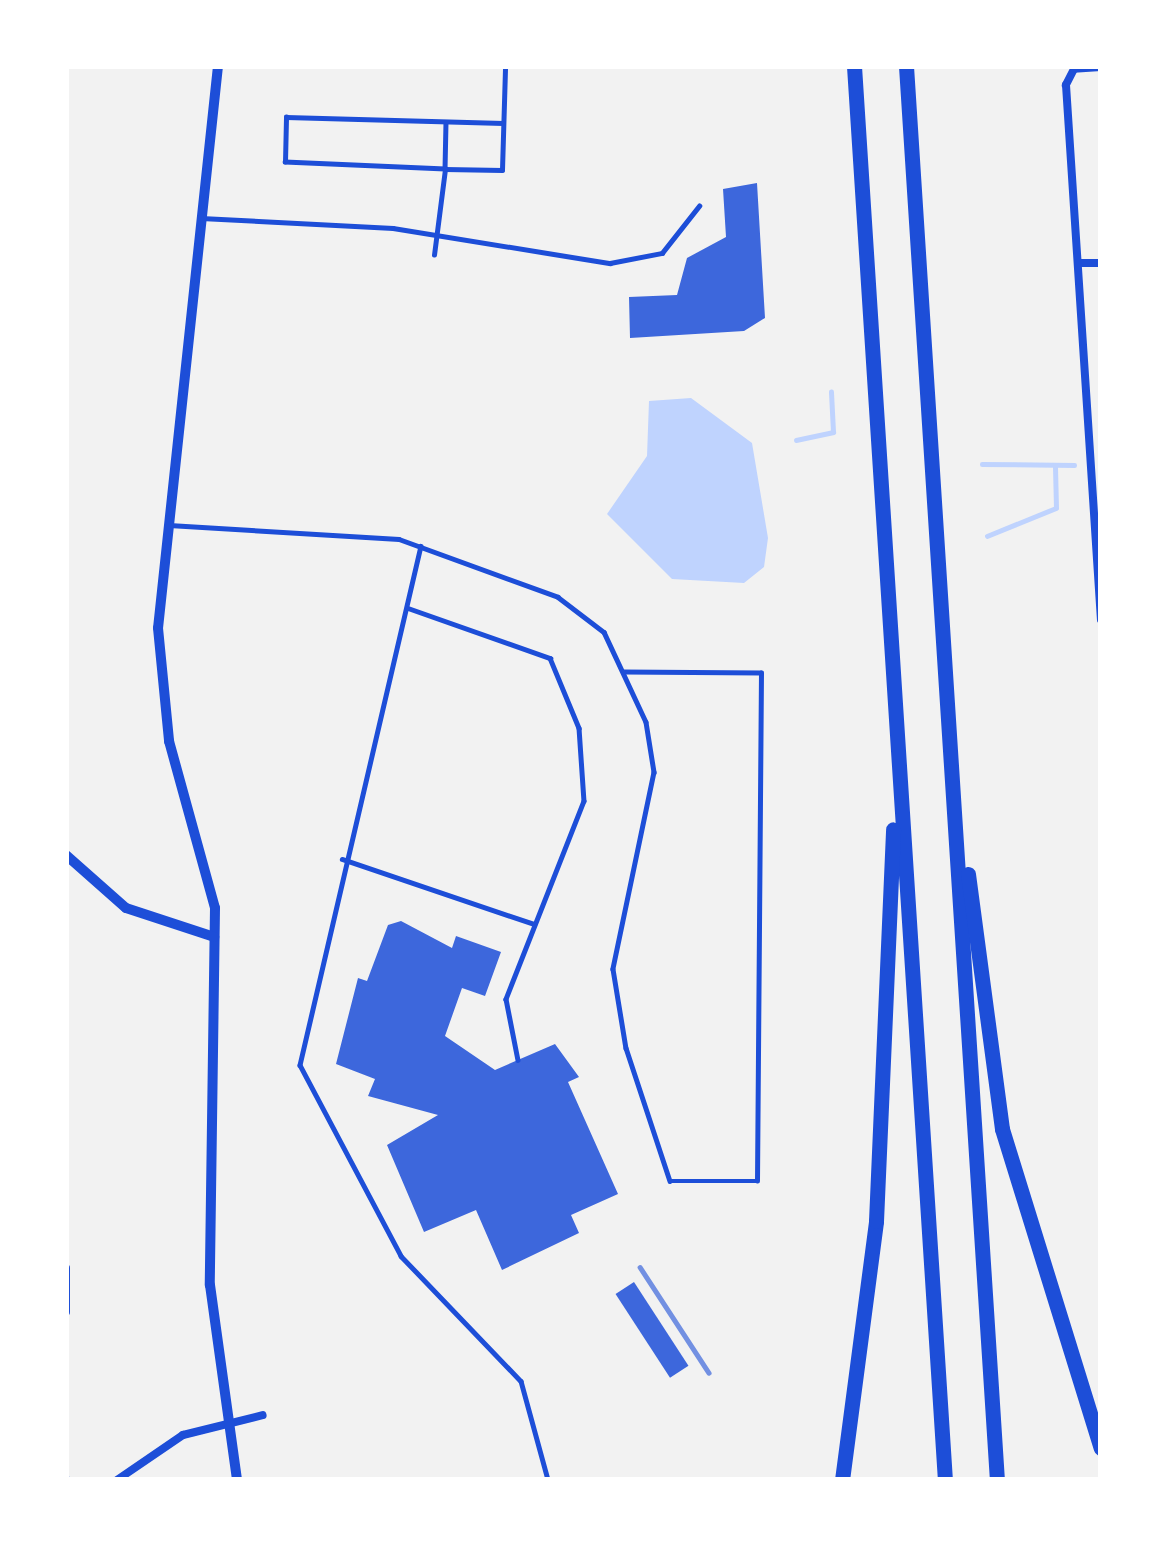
<!DOCTYPE html>
<style>
body{margin:0}
#map{position:relative;width:1167px;height:1546px;overflow:hidden;background:#f2f2f2;font-family:"DM Sans",sans-serif}
div>[style]{position:absolute}
.water>*{inset:0;background:#bfd3fe}
.stream>*{height:4.5px;margin:-2.25px;padding:0 2.25px;transform-origin:2.25px;border-radius:2.25px;background:#bfd3fe}
.building>*{inset:0;background:#3d67dc;transform-origin:0 0}
.service>*{height:4.5px;margin:-2.25px;padding:0 2.25px;transform-origin:2.25px;border-radius:2.25px;background:#1d4ed8}
.minor>*{height:8px;margin:-4px;padding:0 4px;transform-origin:4px;border-radius:4px;background:#1d4ed8}
.tertiary>*{height:10px;margin:-5px;padding:0 5px;transform-origin:5px;border-radius:5px;background:#1d4ed8}
.motorway>*{height:15px;margin:-7.5px;padding:0 7.5px;transform-origin:7.5px;border-radius:7.5px;background:#1d4ed8}
.rail>*{height:4.5px;margin:-2.25px;padding:0 2.25px;transform-origin:2.25px;border-radius:2.25px;background:#7290e2}
span{translate:-50% -50%;white-space:nowrap;text-align:center;line-height:1.15;-webkit-text-stroke:9px #fff;paint-order:stroke}
.frame{position:absolute;inset:0;border:69px solid #fff;pointer-events:none}
</style>
<div id="map">
<div class="water">
<i style="clip-path:polygon(691px 398px,752px 443px,768px 538px,764px 567px,744px 583px,672px 579px,607px 514px,647px 456px,649px 401px)"></i>
</div>
<div class="stream">
<i style="left:796px;top:440px;width:38px;rotate:-12deg"></i>
<i style="left:833px;top:432px;width:40px;rotate:-92.9deg"></i>
<i style="left:982px;top:464px;width:92px;rotate:0.6deg"></i>
<i style="left:987px;top:536px;width:74px;rotate:-22.1deg"></i>
<i style="left:1056px;top:508px;width:41px;rotate:-91.4deg"></i>
</div>
<div class="building">
<i style="clip-path:polygon(757px 183px,765px 318px,744px 331px,630px 338px,629px 297px,677px 295px,687px 258px,726px 237px,723px 189px)"></i>
<i style="clip-path:polygon(401px 921px,452px 948px,456px 936px,501px 952px,485px 996px,462px 988px,445px 1036px,495px 1070px,555px 1044px,579px 1077px,568px 1082px,618px 1194px,571px 1215px,579px 1233px,502px 1270px,476px 1210px,424px 1232px,387px 1145px,438px 1115px,368px 1096px,375px 1079px,336px 1064px,358px 978px,367px 981px,388px 925px)"></i>
<i style="left:634px;top:1282px;width:100px;height:22px;rotate:57deg"></i>
</div>
<div class="service">
<i style="left:446px;top:122px;width:47px;rotate:91.2deg"></i>
<i style="left:445px;top:169px;width:57px;rotate:1deg"></i>
<i style="left:502px;top:170px;width:104px;rotate:-88.3deg"></i>
<i style="left:201px;top:218px;width:192px;rotate:3deg"></i>
<i style="left:393px;top:228px;width:220px;rotate:9.2deg"></i>
<i style="left:610px;top:263px;width:53px;rotate:-10.9deg"></i>
<i style="left:662px;top:253px;width:60px;rotate:-51.8deg"></i>
<i style="left:434px;top:255px;width:87px;rotate:-82.7deg"></i>
<i style="left:445px;top:169px;width:160px;rotate:-177.5deg"></i>
<i style="left:285px;top:162px;width:45px;rotate:-88.7deg"></i>
<i style="left:286px;top:117px;width:217px;rotate:1.6deg"></i>
<i style="left:169px;top:525px;width:230px;rotate:3.5deg"></i>
<i style="left:399px;top:539px;width:169px;rotate:20deg"></i>
<i style="left:558px;top:597px;width:58px;rotate:37.3deg"></i>
<i style="left:604px;top:632px;width:99px;rotate:65deg"></i>
<i style="left:646px;top:722px;width:51px;rotate:80.9deg"></i>
<i style="left:654px;top:772px;width:201px;rotate:101.8deg"></i>
<i style="left:613px;top:969px;width:80px;rotate:80.7deg"></i>
<i style="left:626px;top:1048px;width:140px;rotate:71.7deg"></i>
<i style="left:670px;top:1181px;width:87px"></i>
<i style="left:757px;top:1181px;width:508px;rotate:-89.55deg"></i>
<i style="left:761px;top:673px;width:137px;rotate:-179.6deg"></i>
<i style="left:421px;top:546px;width:533px;rotate:103.12deg"></i>
<i style="left:300px;top:1065px;width:216px;rotate:62.1deg"></i>
<i style="left:401px;top:1256px;width:173px;rotate:46.2deg"></i>
<i style="left:521px;top:1381px;width:103px;rotate:74.7deg"></i>
<i style="left:408px;top:608px;width:151px;rotate:19.4deg"></i>
<i style="left:550px;top:658px;width:76px;rotate:67.5deg"></i>
<i style="left:579px;top:728px;width:73px;rotate:86.1deg"></i>
<i style="left:584px;top:801px;width:213px;rotate:111.5deg"></i>
<i style="left:506px;top:999px;width:62px;rotate:78.9deg"></i>
<i style="left:342px;top:859px;width:203px;rotate:18.7deg"></i>
</div>
<div class="minor">
<i style="left:1101px;top:67px;width:27px;rotate:176deg"></i>
<i style="left:1074px;top:69px;width:18px;rotate:117deg"></i>
<i style="left:1066px;top:85px;width:536px;rotate:86.26deg"></i>
<i style="left:1078px;top:263px;width:23px"></i>
<i style="left:66px;top:1268px;width:44px;rotate:90deg"></i>
<i style="left:66px;top:1479px;width:1px;rotate:45deg"></i>
<i style="left:117px;top:1480px;width:80px;rotate:-34.3deg"></i>
<i style="left:183px;top:1435px;width:82px;rotate:-14deg"></i>
</div>
<div class="tertiary">
<i style="left:218px;top:66px;width:565px;rotate:96.09deg"></i>
<i style="left:158px;top:628px;width:114px;rotate:84.4deg"></i>
<i style="left:169px;top:741px;width:173px;rotate:74.6deg"></i>
<i style="left:215px;top:908px;width:377px;rotate:90.8deg"></i>
<i style="left:210px;top:1285px;width:197px;rotate:82.1deg"></i>
<i style="left:66px;top:855px;width:80px;rotate:41.5deg"></i>
<i style="left:126px;top:908px;width:93px;rotate:18.2deg"></i>
</div>
<div class="motorway">
<i style="left:854px;top:66px;width:1417px;rotate:86.32deg"></i>
<i style="left:906px;top:66px;width:1417px;rotate:86.32deg"></i>
<i style="left:968px;top:874px;width:257px;rotate:82.4deg"></i>
<i style="left:1002px;top:1129px;width:334px;rotate:72.8deg"></i>
<i style="left:842px;top:1480px;width:261px;rotate:-82.5deg"></i>
<i style="left:876px;top:1221px;width:392px;rotate:-87.5deg"></i>
</div>
<div class="rail">
<i style="left:640px;top:1267px;width:126px;rotate:56.9deg"></i>
</div>
<div class="frame"></div>
</div>
